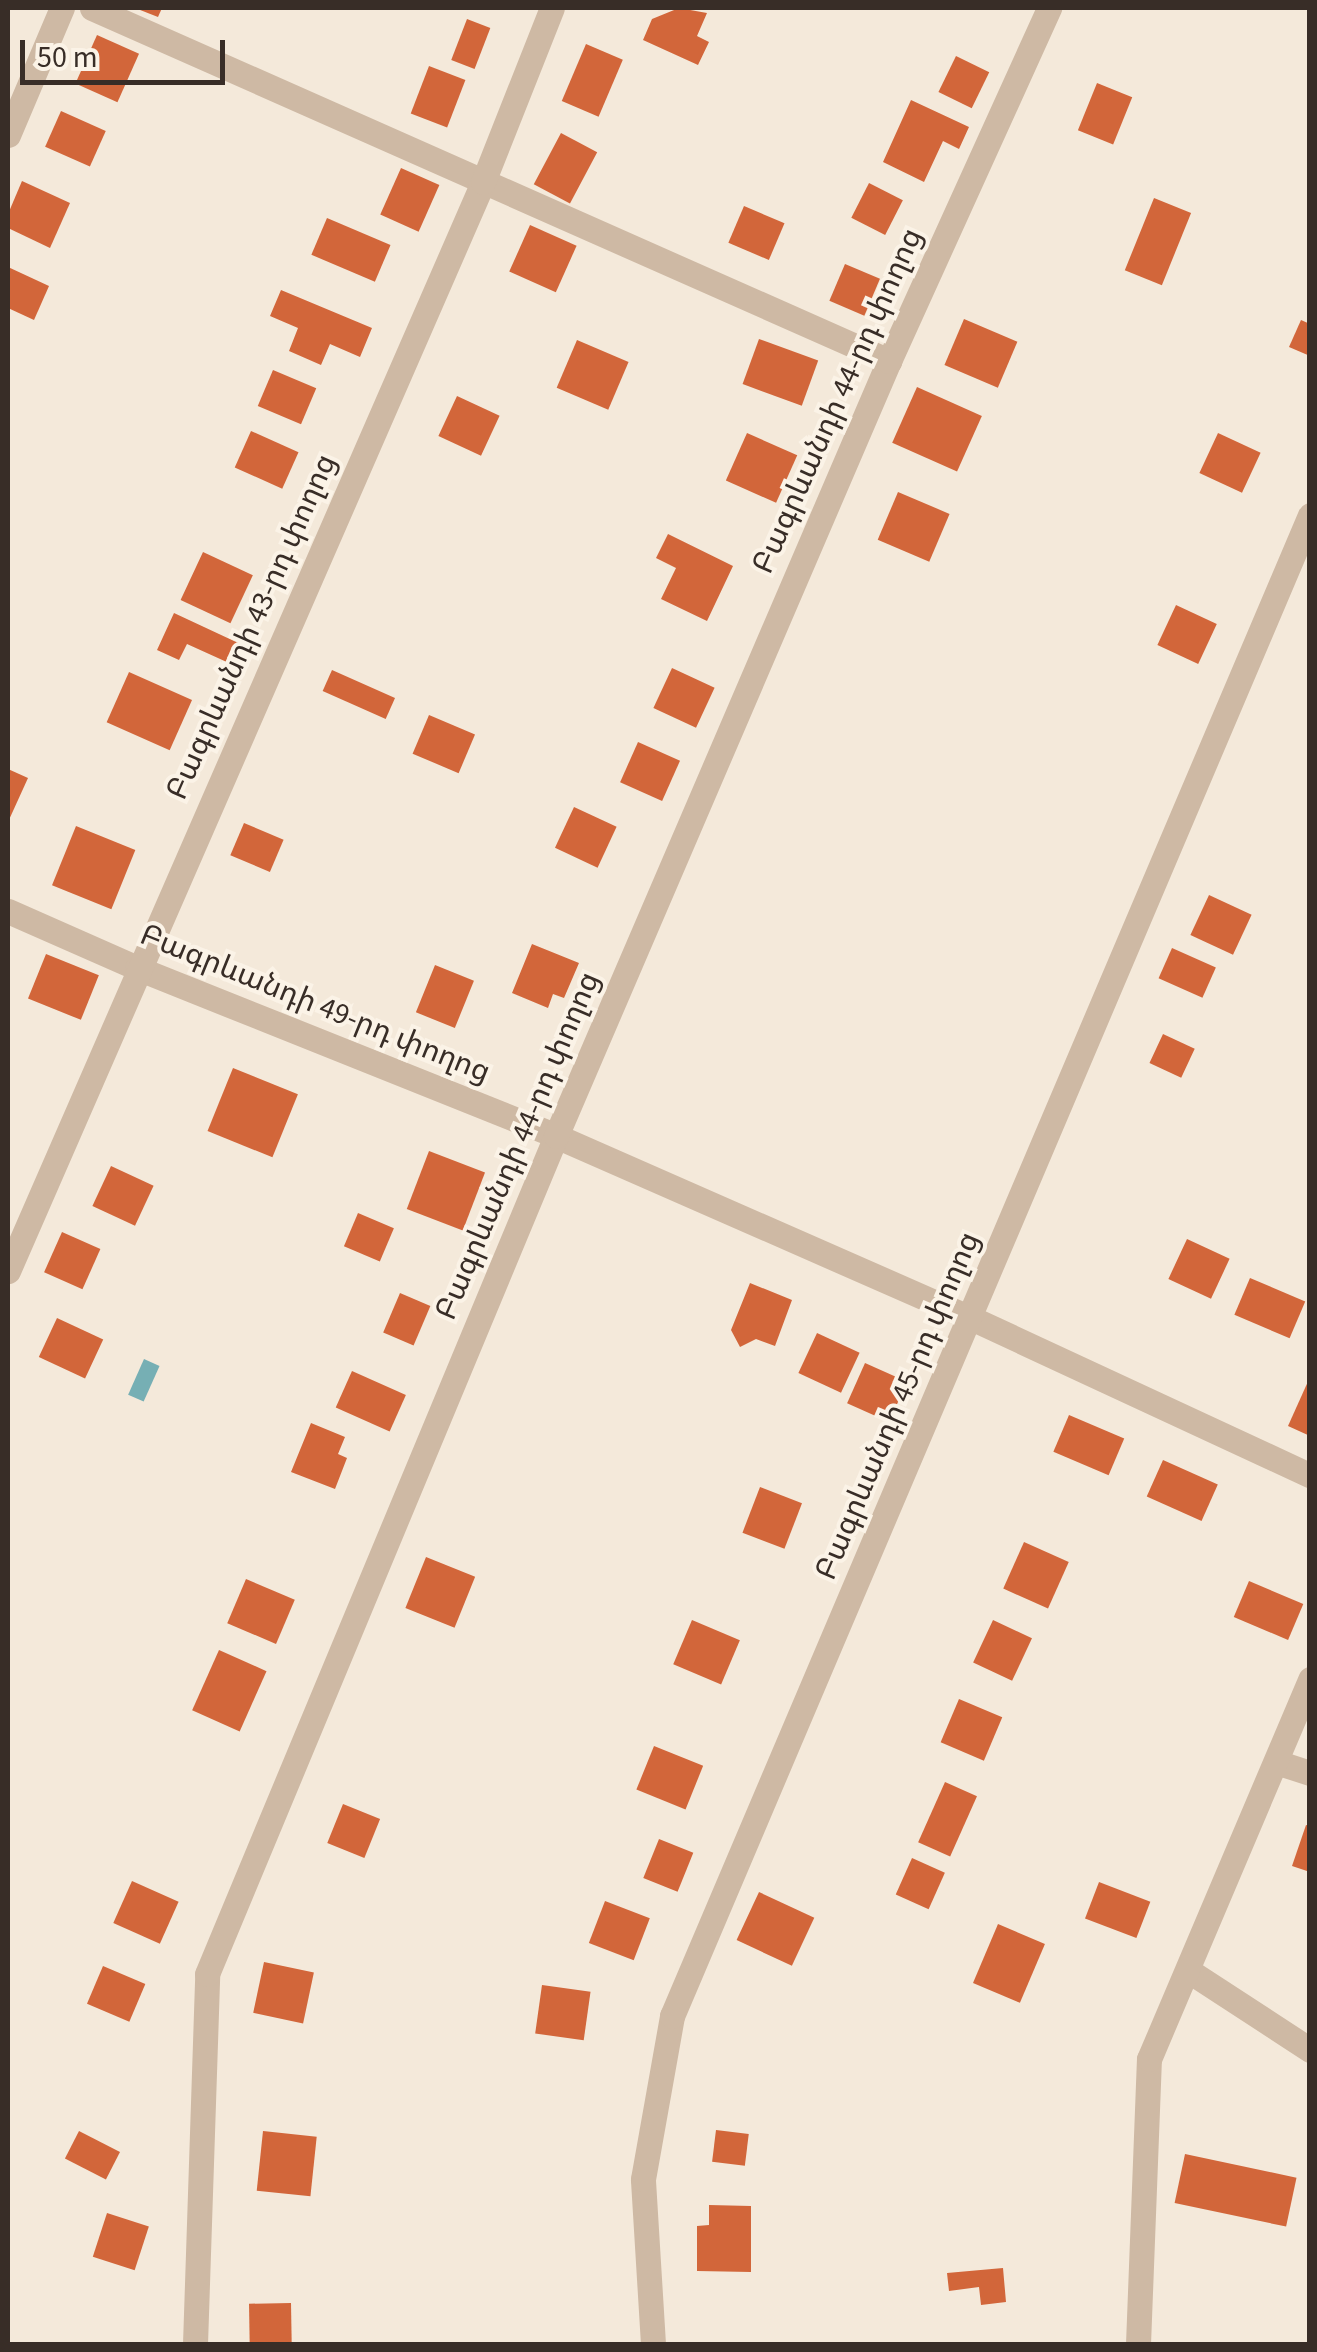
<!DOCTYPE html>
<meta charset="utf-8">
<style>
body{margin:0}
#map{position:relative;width:1317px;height:2352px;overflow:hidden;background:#f4e9da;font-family:"Source Sans 3","Noto Sans Armenian",sans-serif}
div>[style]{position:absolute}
.water>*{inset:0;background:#76afb4;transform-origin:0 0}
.building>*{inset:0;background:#d2663a;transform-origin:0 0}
.minor>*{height:25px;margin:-12.5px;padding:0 12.5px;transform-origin:12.5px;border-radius:12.5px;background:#ceb9a4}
span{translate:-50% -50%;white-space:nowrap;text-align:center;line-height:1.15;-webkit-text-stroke:8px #fbf3e7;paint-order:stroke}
.street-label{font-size:30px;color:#382d27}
.frame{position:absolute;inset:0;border:10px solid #382d27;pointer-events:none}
.scale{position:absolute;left:20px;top:40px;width:205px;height:45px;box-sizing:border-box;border:5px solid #382d27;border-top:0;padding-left:12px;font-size:30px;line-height:35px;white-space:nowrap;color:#382d27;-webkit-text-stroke:8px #fbf3e7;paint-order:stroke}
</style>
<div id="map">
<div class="water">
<i style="left:144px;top:1359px;width:17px;height:39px;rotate:24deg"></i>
</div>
<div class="building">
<i style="clip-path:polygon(135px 8px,162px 8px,158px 17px)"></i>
<i style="clip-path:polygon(679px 8px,707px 13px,697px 36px,709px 42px,698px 65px,643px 40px,652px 19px)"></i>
<i style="left:467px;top:19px;width:25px;height:44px;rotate:21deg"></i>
<i style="left:97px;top:35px;width:46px;height:53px;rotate:24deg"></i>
<i style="left:586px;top:44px;width:40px;height:62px;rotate:23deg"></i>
<i style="left:956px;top:56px;width:37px;height:40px;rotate:26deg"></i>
<i style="left:429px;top:66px;width:39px;height:51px;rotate:21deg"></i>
<i style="left:1097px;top:83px;width:38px;height:51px;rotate:22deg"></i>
<i style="clip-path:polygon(911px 100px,969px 127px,959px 149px,943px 141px,924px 182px,883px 162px)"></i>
<i style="left:61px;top:111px;width:49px;height:39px;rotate:24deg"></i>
<i style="left:561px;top:133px;width:41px;height:58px;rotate:28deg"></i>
<i style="left:401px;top:168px;width:42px;height:51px;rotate:24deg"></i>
<i style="clip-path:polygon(22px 181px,70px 203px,50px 248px,8px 228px,8px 214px)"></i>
<i style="left:869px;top:183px;width:38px;height:39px;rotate:27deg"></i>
<i style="left:1154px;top:198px;width:40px;height:78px;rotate:22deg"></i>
<i style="left:744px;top:206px;width:44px;height:40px;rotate:23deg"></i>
<i style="left:327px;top:218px;width:69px;height:40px;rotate:23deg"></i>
<i style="left:530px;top:225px;width:51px;height:51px;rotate:24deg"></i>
<i style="left:845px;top:264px;width:38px;height:40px;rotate:23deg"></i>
<i style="clip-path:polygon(8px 267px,49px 286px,34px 320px,8px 308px)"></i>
<i style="clip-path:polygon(281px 290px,372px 328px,360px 357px,330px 344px,321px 365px,289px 351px,298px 328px,270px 316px)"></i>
<i style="left:964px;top:319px;width:58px;height:50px;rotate:23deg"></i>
<i style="clip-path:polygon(1301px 320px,1310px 324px,1310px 356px,1289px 347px)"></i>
<i style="left:759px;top:339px;width:63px;height:48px;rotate:20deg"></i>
<i style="left:577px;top:340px;width:56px;height:52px;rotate:23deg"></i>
<i style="left:273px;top:370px;width:47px;height:39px;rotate:23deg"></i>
<i style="left:917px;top:387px;width:71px;height:61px;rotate:24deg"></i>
<i style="left:457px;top:396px;width:47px;height:44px;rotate:25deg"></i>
<i style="left:251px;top:431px;width:52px;height:40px;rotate:24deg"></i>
<i style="left:747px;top:433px;width:55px;height:52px;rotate:24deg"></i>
<i style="left:1218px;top:433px;width:47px;height:44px;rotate:25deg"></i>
<i style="left:898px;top:492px;width:56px;height:52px;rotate:23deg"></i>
<i style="clip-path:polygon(668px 534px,733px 566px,707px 621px,661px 599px,676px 568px,656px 558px)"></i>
<i style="left:203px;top:552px;width:55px;height:53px;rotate:25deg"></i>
<i style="left:1176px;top:605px;width:45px;height:44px;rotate:25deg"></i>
<i style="clip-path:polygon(174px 613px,249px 648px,240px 668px,187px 644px,179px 660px,157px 650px)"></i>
<i style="left:672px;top:668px;width:47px;height:44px;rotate:25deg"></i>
<i style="left:332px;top:670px;width:69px;height:23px;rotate:24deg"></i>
<i style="left:129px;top:672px;width:69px;height:55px;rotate:24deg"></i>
<i style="left:429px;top:715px;width:50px;height:42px;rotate:23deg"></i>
<i style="left:638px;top:742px;width:46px;height:44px;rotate:24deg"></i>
<i style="clip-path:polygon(8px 769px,28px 778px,8px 822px)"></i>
<i style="left:574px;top:807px;width:47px;height:45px;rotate:25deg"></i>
<i style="left:244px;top:823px;width:43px;height:35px;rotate:23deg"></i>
<i style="left:76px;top:826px;width:64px;height:64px;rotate:22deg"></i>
<i style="left:1209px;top:895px;width:47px;height:44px;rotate:25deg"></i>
<i style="clip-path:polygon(532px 944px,579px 963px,564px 998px,553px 994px,548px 1008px,512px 993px)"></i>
<i style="left:1172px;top:948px;width:48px;height:33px;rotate:24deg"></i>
<i style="left:46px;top:954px;width:57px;height:48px;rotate:22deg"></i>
<i style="left:435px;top:965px;width:42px;height:51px;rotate:22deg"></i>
<i style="left:1163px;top:1034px;width:35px;height:32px;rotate:25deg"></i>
<i style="left:233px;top:1068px;width:70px;height:68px;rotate:22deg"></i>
<i style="left:429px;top:1151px;width:60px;height:62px;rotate:21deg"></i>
<i style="left:111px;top:1166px;width:47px;height:44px;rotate:25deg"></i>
<i style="left:358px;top:1213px;width:39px;height:36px;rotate:23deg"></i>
<i style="left:62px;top:1232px;width:42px;height:44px;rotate:24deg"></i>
<i style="left:1187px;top:1239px;width:47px;height:44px;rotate:25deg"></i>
<i style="left:1250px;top:1278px;width:60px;height:40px;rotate:23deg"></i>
<i style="clip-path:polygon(750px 1283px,792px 1300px,775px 1346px,756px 1339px,740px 1347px,731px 1330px)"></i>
<i style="left:400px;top:1293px;width:33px;height:43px;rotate:23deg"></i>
<i style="left:57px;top:1318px;width:51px;height:43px;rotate:25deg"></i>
<i style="left:817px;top:1333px;width:47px;height:44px;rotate:25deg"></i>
<i style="left:865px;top:1363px;width:46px;height:44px;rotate:24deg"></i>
<i style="left:352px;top:1371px;width:59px;height:40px;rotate:24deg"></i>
<i style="clip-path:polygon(1310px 1377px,1310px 1436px,1288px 1426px)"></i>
<i style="left:1069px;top:1415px;width:60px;height:40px;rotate:23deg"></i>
<i style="clip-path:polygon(311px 1423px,345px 1437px,338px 1454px,347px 1458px,335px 1489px,291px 1472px)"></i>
<i style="left:1163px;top:1460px;width:60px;height:40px;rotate:24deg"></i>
<i style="left:760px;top:1487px;width:45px;height:49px;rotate:21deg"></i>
<i style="left:1024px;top:1542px;width:49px;height:51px;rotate:24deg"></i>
<i style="left:426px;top:1557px;width:53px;height:55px;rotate:22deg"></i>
<i style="left:246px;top:1579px;width:53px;height:48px;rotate:23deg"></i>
<i style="left:1249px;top:1581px;width:59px;height:39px;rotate:23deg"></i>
<i style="left:692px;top:1620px;width:52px;height:48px;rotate:23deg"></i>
<i style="left:993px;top:1620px;width:43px;height:47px;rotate:25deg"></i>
<i style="left:219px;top:1650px;width:52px;height:66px;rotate:24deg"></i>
<i style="left:959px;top:1699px;width:47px;height:47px;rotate:23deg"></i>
<i style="left:654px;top:1746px;width:53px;height:47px;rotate:22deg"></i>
<i style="left:945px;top:1782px;width:35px;height:66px;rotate:24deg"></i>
<i style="left:343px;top:1804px;width:40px;height:42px;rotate:22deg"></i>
<i style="clip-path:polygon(1306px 1825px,1310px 1826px,1310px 1872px,1292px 1866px)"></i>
<i style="left:659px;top:1839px;width:37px;height:42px;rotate:22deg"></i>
<i style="left:912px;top:1858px;width:36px;height:40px;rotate:24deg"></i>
<i style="left:132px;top:1881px;width:51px;height:46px;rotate:24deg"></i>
<i style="left:1099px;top:1882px;width:55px;height:39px;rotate:21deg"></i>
<i style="left:759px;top:1892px;width:61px;height:53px;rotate:25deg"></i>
<i style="left:605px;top:1901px;width:48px;height:45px;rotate:21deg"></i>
<i style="left:998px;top:1924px;width:51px;height:64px;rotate:23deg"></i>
<i style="left:264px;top:1962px;width:51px;height:52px;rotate:12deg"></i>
<i style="left:103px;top:1966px;width:46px;height:41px;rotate:23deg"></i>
<i style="left:542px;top:1985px;width:49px;height:49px;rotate:8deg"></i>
<i style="left:716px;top:2130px;width:33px;height:32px;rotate:7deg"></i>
<i style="left:79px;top:2131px;width:46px;height:31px;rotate:27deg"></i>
<i style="left:263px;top:2131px;width:54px;height:60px;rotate:6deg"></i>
<i style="left:1185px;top:2154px;width:114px;height:50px;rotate:12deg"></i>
<i style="clip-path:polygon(709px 2205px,751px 2206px,751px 2272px,697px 2271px,697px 2226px,709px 2225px)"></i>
<i style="left:107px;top:2213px;width:44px;height:46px;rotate:18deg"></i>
<i style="clip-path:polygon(1003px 2268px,1006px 2302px,981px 2305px,979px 2287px,949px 2291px,947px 2273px)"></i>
<i style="left:291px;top:2303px;width:40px;height:42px;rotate:89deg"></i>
</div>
<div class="minor">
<i style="left:92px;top:8px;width:872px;rotate:23.89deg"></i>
<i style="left:8px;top:135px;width:138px;rotate:-67deg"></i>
<i style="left:8px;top:911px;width:141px;rotate:23.8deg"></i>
<i style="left:137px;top:968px;width:451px;rotate:21.8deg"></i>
<i style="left:556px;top:1136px;width:453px;rotate:23.7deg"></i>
<i style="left:971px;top:1318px;width:374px;rotate:24.9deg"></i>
<i style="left:8px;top:1271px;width:1188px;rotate:-66.43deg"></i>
<i style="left:483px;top:182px;width:187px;rotate:-68.4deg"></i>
<i style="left:1276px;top:1762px;width:36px;rotate:18deg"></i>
<i style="left:1189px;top:1971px;width:145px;rotate:33.1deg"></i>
<i style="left:195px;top:2344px;width:370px;rotate:-88.1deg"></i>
<i style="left:207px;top:1974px;width:908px;rotate:-67.39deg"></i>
<i style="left:556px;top:1136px;width:844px;rotate:-66.75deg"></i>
<i style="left:889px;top:361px;width:388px;rotate:-65.6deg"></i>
<i style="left:653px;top:2344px;width:165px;rotate:-93.5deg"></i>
<i style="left:643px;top:2179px;width:166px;rotate:-79.9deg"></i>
<i style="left:672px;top:2016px;width:1631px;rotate:-66.97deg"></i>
<i style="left:1138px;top:2344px;width:285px;rotate:-87.8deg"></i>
<i style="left:1149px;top:2059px;width:413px;rotate:-67deg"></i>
</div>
<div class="street-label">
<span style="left:838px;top:401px;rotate:-66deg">Բագրևանդի 44-րդ փողոց</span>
<span style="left:252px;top:627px;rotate:-66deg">Բագրևանդի 43-րդ փողոց</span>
<span style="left:315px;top:1004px;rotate:22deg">Բագրևանդի 49-րդ փողոց</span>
<span style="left:518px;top:1146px;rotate:-67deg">Բագրևանդի 44-րդ փողոց</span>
<span style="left:898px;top:1406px;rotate:-67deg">Բագրևանդի 45-րդ փողոց</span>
</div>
<div class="frame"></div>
<div class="scale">50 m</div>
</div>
